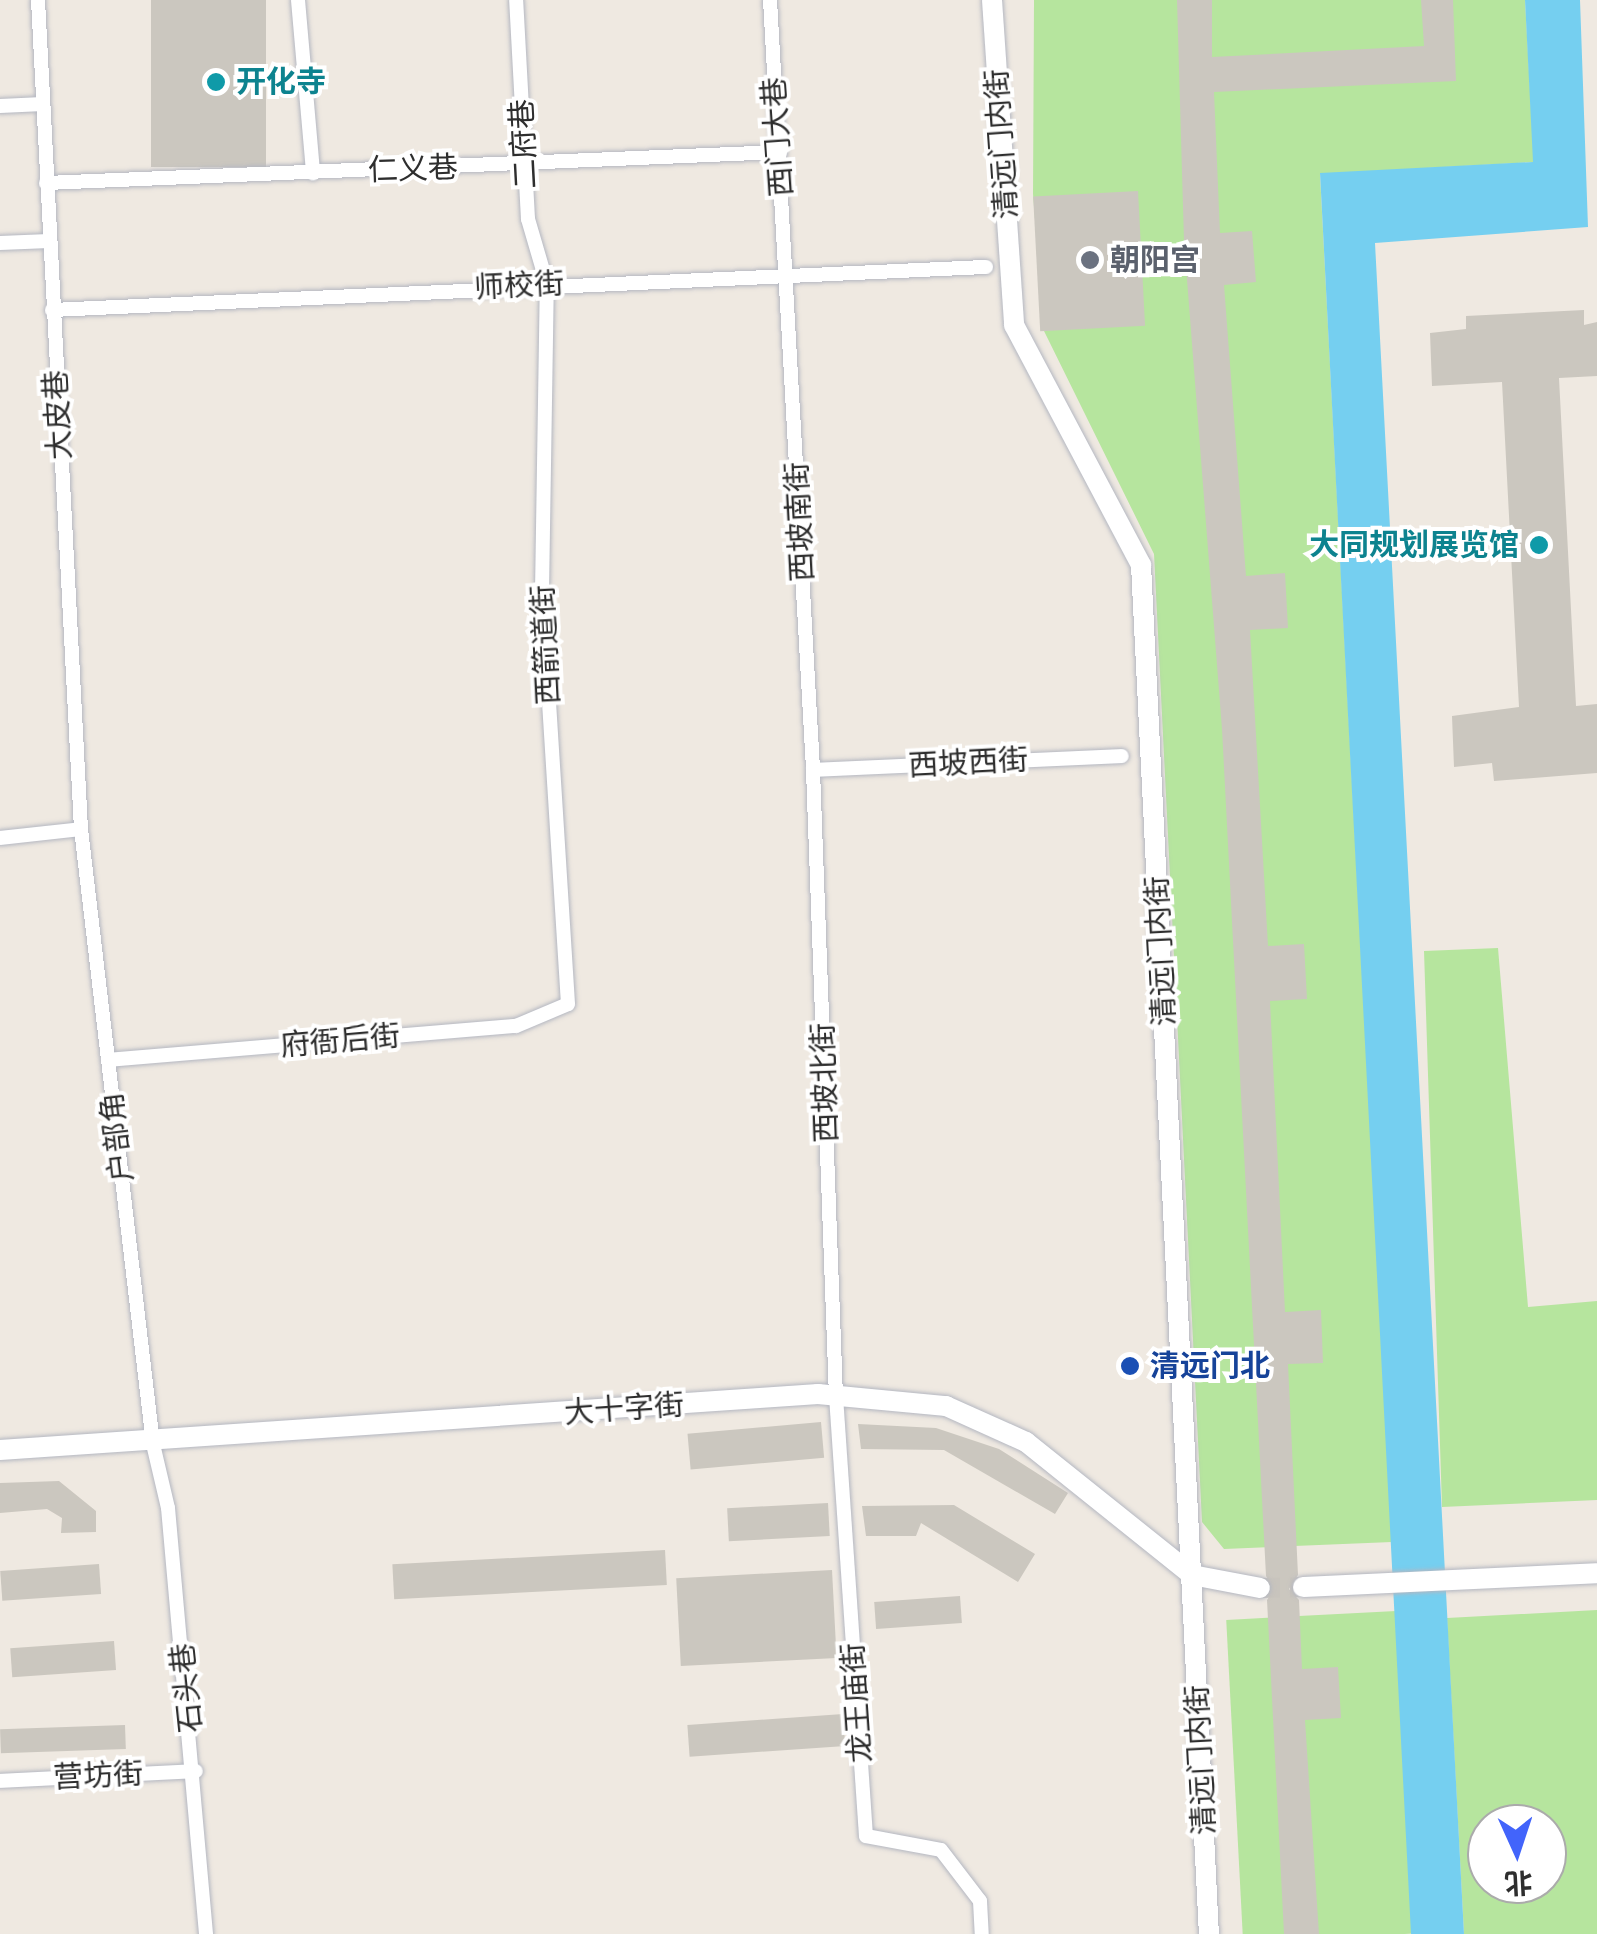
<!DOCTYPE html>
<meta charset="utf-8">
<style>
body{margin:0}
#map{position:relative;width:1597px;height:1934px;overflow:hidden;background:#efe9e1;font-family:"Work Sans","Noto Sans SC",sans-serif}
div>[style]{position:absolute}
.green>*{inset:0;background:#b6e59e;transform-origin:0 0}
.water>*{inset:0;background:#75cff0}
.building>*{inset:0;background:#cbc7bf;transform-origin:0 0}
.secondary-tunnel>*{height:20px;margin-top:-10px;transform-origin:0;background:repeating-linear-gradient(90deg,#c8c4bd 0 20px,transparent 0 30px)}
.roads{filter:drop-shadow(0 0 2px #b4b7c1) drop-shadow(0 0 2px #b4b7c1)}
.street>*{height:14px;margin:-7px;padding:0 7px;transform-origin:7px;border-radius:7px;background:#fff}
.secondary>*{height:20px;margin:-10px;padding:0 10px;transform-origin:10px;border-radius:10px;background:#fff}
.dots>*{width:28px;height:28px;translate:-50% -50%;box-sizing:border-box;border:5px solid #fff;border-radius:50%}
span{translate:-50% -50%;white-space:nowrap;text-align:center;line-height:1.15;-webkit-text-stroke:8px #fff;paint-order:stroke}
.culture-label{font-size:30px;color:#0d838f;font-weight:700}
.left{translate:0 -50%;text-align:left}
.right{translate:-100% -50%;text-align:right}
.street-label{font-size:30px;color:#2e2e2e}
.worship-label{font-size:30px;color:#5b616d;font-weight:700}
.transit-label{font-size:30px;color:#164399;font-weight:700}
.north{position:absolute;left:1467px;top:1804px;width:100px;height:100px;box-sizing:border-box;background:#fff;border:2px solid #ababab;border-radius:50%;rotate:177deg;font-size:28px;font-weight:700;line-height:40px;text-align:center;color:#2e2e2e}
.north::after{content:'';display:block;margin:auto;width:35px;height:45px;background:#4264fb;clip-path:polygon(50% 0,100% 100%,50% 72%,0 100%)}
</style>
<div id="map">
<div class="green">
<i style="clip-path:polygon(1034px 0,1525px 0,1534px 162px,1320px 174px,1392px 1542px,1224px 1549px,1202px 1522px,1154px 554px,1044px 331px,1033px 194px)"></i>
<i style="clip-path:polygon(1498px 948px,1528px 1307px,1597px 1301px,1597px 1500px,1442px 1507px,1424px 951px)"></i>
<i style="clip-path:polygon(evenodd,1597px 1610px,1597px 1934px,1464px 1934px,1447px 1618px,1597px 1610px,1487px 1824px,1547px 1824px,1547px 1884px,1487px 1884px,1487px 1824px)"></i>
<i style="left:1396px;top:1611px;width:323px;height:170px;rotate:87deg"></i>
</div>
<div class="water">
<i style="clip-path:polygon(1525px 0,1580px 0,1588px 227px,1375px 243px,1464px 1934px,1411px 1934px,1320px 173px,1533px 162px)"></i>
</div>
<div class="building">
<i style="left:151px;top:0;width:115px;height:167px"></i>
<i style="clip-path:polygon(1177px 0,1212px 0,1212px 57px,1424px 46px,1421px 0,1453px 0,1456px 81px,1214px 92px,1220px 233px,1252px 231px,1256px 282px,1224px 285px,1246px 576px,1285px 573px,1288px 628px,1250px 630px,1268px 946px,1304px 944px,1307px 999px,1270px 1001px,1285px 1312px,1321px 1310px,1323px 1363px,1288px 1364px,1298px 1575px,1289px 1589px,1299px 1600px,1302px 1669px,1338px 1667px,1341px 1718px,1305px 1720px,1319px 1934px,1284px 1934px,1267px 1600px,1274px 1590px,1266px 1576px,1222px 729px,1184px 241px)"></i>
<i style="left:1138px;top:191px;width:135px;height:105px;rotate:87deg"></i>
<i style="clip-path:polygon(1584px 310px,1584px 325px,1597px 322px,1597px 376px,1559px 378px,1576px 706px,1597px 704px,1597px 773px,1494px 781px,1492px 763px,1454px 767px,1452px 716px,1519px 707px,1502px 382px,1432px 386px,1430px 333px,1466px 329px,1466px 316px)"></i>
<i style="left:821px;top:1422px;width:36px;height:134px;rotate:85deg"></i>
<i style="clip-path:polygon(858px 1424px,936px 1428px,999px 1449px,1068px 1493px,1055px 1514px,944px 1450px,861px 1449px)"></i>
<i style="clip-path:polygon(59px 1481px,96px 1511px,96px 1532px,61px 1533px,62px 1518px,47px 1509px,0 1513px,0 1483px)"></i>
<i style="left:828px;top:1503px;width:33px;height:101px;rotate:87deg"></i>
<i style="clip-path:polygon(954px 1505px,1035px 1554px,1018px 1582px,921px 1523px,916px 1536px,866px 1536px,862px 1506px)"></i>
<i style="left:665px;top:1550px;width:35px;height:273px;rotate:87deg"></i>
<i style="left:99px;top:1564px;width:30px;height:99px;rotate:86deg"></i>
<i style="left:832px;top:1570px;width:88px;height:156px;rotate:87deg"></i>
<i style="left:960px;top:1596px;width:27px;height:86px;rotate:86deg"></i>
<i style="left:114px;top:1641px;width:29px;height:104px;rotate:86deg"></i>
<i style="left:843px;top:1714px;width:32px;height:156px;rotate:86deg"></i>
<i style="left:125px;top:1725px;width:24px;height:125px;rotate:88deg"></i>
</div>
<div class="secondary-tunnel">
<i style="left:1260px;top:1588px;width:43px;rotate:-1.3deg"></i>
</div>
<div class="roads">
<div class="street">
<i style="left:38px;top:0;width:830px;rotate:87.03deg"></i>
<i style="left:81px;top:829px;width:619px;rotate:83.32deg"></i>
<i style="left:153px;top:1444px;width:66px;rotate:76.8deg"></i>
<i style="left:168px;top:1508px;width:428px;rotate:84.9deg"></i>
<i style="left:298px;top:0;width:174px;rotate:85deg"></i>
<i style="left:770px;top:0;width:771px;rotate:86.8deg"></i>
<i style="left:813px;top:770px;width:626px;rotate:87.9deg"></i>
<i style="left:836px;top:1396px;width:441px;rotate:86.1deg"></i>
<i style="left:866px;top:1836px;width:76px;rotate:10.6deg"></i>
<i style="left:941px;top:1850px;width:64px;rotate:52.6deg"></i>
<i style="left:980px;top:1901px;width:33px;rotate:87deg"></i>
<i style="left:0;top:106px;width:43px;rotate:-2.7deg"></i>
<i style="left:46px;top:183px;width:735px;rotate:-2.42deg"></i>
<i style="left:0;top:243px;width:49px;rotate:-2.3deg"></i>
<i style="left:52px;top:310px;width:935px;rotate:-2.64deg"></i>
<i style="left:813px;top:770px;width:309px;rotate:-2.6deg"></i>
<i style="left:0;top:838px;width:81px;rotate:-6.3deg"></i>
<i style="left:108px;top:1060px;width:409px;rotate:-4.8deg"></i>
<i style="left:516px;top:1026px;width:56px;rotate:-22.9deg"></i>
<i style="left:568px;top:1004px;width:413px;rotate:-93.6deg"></i>
<i style="left:542px;top:592px;width:308px;rotate:-89.1deg"></i>
<i style="left:547px;top:284px;width:68px;rotate:-106.3deg"></i>
<i style="left:528px;top:219px;width:219px;rotate:-93.1deg"></i>
<i style="left:0;top:1781px;width:196px;rotate:-2.9deg"></i>
</div>
<div class="secondary">
<i style="left:992px;top:0;width:326px;rotate:86.1deg"></i>
<i style="left:1014px;top:325px;width:272px;rotate:62.1deg"></i>
<i style="left:1141px;top:565px;width:1371px;rotate:87.16deg"></i>
<i style="left:0;top:1450px;width:820px;rotate:-3.92deg"></i>
<i style="left:818px;top:1394px;width:129px;rotate:5.4deg"></i>
<i style="left:946px;top:1406px;width:88px;rotate:24.2deg"></i>
<i style="left:1026px;top:1442px;width:213px;rotate:38.7deg"></i>
<i style="left:1192px;top:1575px;width:69px;rotate:10.8deg"></i>
<i style="left:1303px;top:1587px;width:294px;rotate:-2.7deg"></i>
</div>
</div>
<div class="dots">
<i style="left:216px;top:82px;background:#0f9aa8"></i>
<i style="left:1090px;top:260px;background:#6b7280"></i>
<i style="left:1539px;top:545px;background:#0f9aa8"></i>
<i style="left:1130px;top:1366px;background:#1a4fb4"></i>
</div>
<div class="culture-label">
<span class="left" style="left:236px;top:82px">开化寺</span>
<span class="right" style="left:1519px;top:545px">大同规划展览馆</span>
</div>
<div class="street-label">
<span style="left:778px;top:137px;rotate:-94deg">西门大巷</span>
<span style="left:524px;top:144px;rotate:-93deg">二府巷</span>
<span style="left:1002px;top:144px;rotate:-94deg">清远门内街</span>
<span style="left:413px;top:169px;rotate:-2deg">仁义巷</span>
<span style="left:519px;top:286px;rotate:-3deg">师校街</span>
<span style="left:58px;top:415px;rotate:-93deg">大皮巷</span>
<span style="left:800px;top:522px;rotate:-93deg">西坡南街</span>
<span style="left:546px;top:645px;rotate:-93deg">西箭道街</span>
<span style="left:968px;top:763px;rotate:-3deg">西坡西街</span>
<span style="left:1161px;top:951px;rotate:-93deg">清远门内街</span>
<span style="left:340px;top:1041px;rotate:-5deg">府衙后街</span>
<span style="left:825px;top:1083px;rotate:-92deg">西坡北街</span>
<span style="left:117px;top:1137px;rotate:-97deg">户部角</span>
<span style="left:624px;top:1409px;rotate:-4deg">大十字街</span>
<span style="left:187px;top:1688px;rotate:-96deg">石头巷</span>
<span style="left:857px;top:1703px;rotate:-94deg">龙王庙街</span>
<span style="left:1201px;top:1760px;rotate:-93deg">清远门内街</span>
<span style="left:98px;top:1776px;rotate:-3deg">营坊街</span>
</div>
<div class="worship-label">
<span class="left" style="left:1110px;top:260px">朝阳宫</span>
</div>
<div class="transit-label">
<span class="left" style="left:1150px;top:1366px">清远门北</span>
</div>
<div class="north">北</div>
</div>
